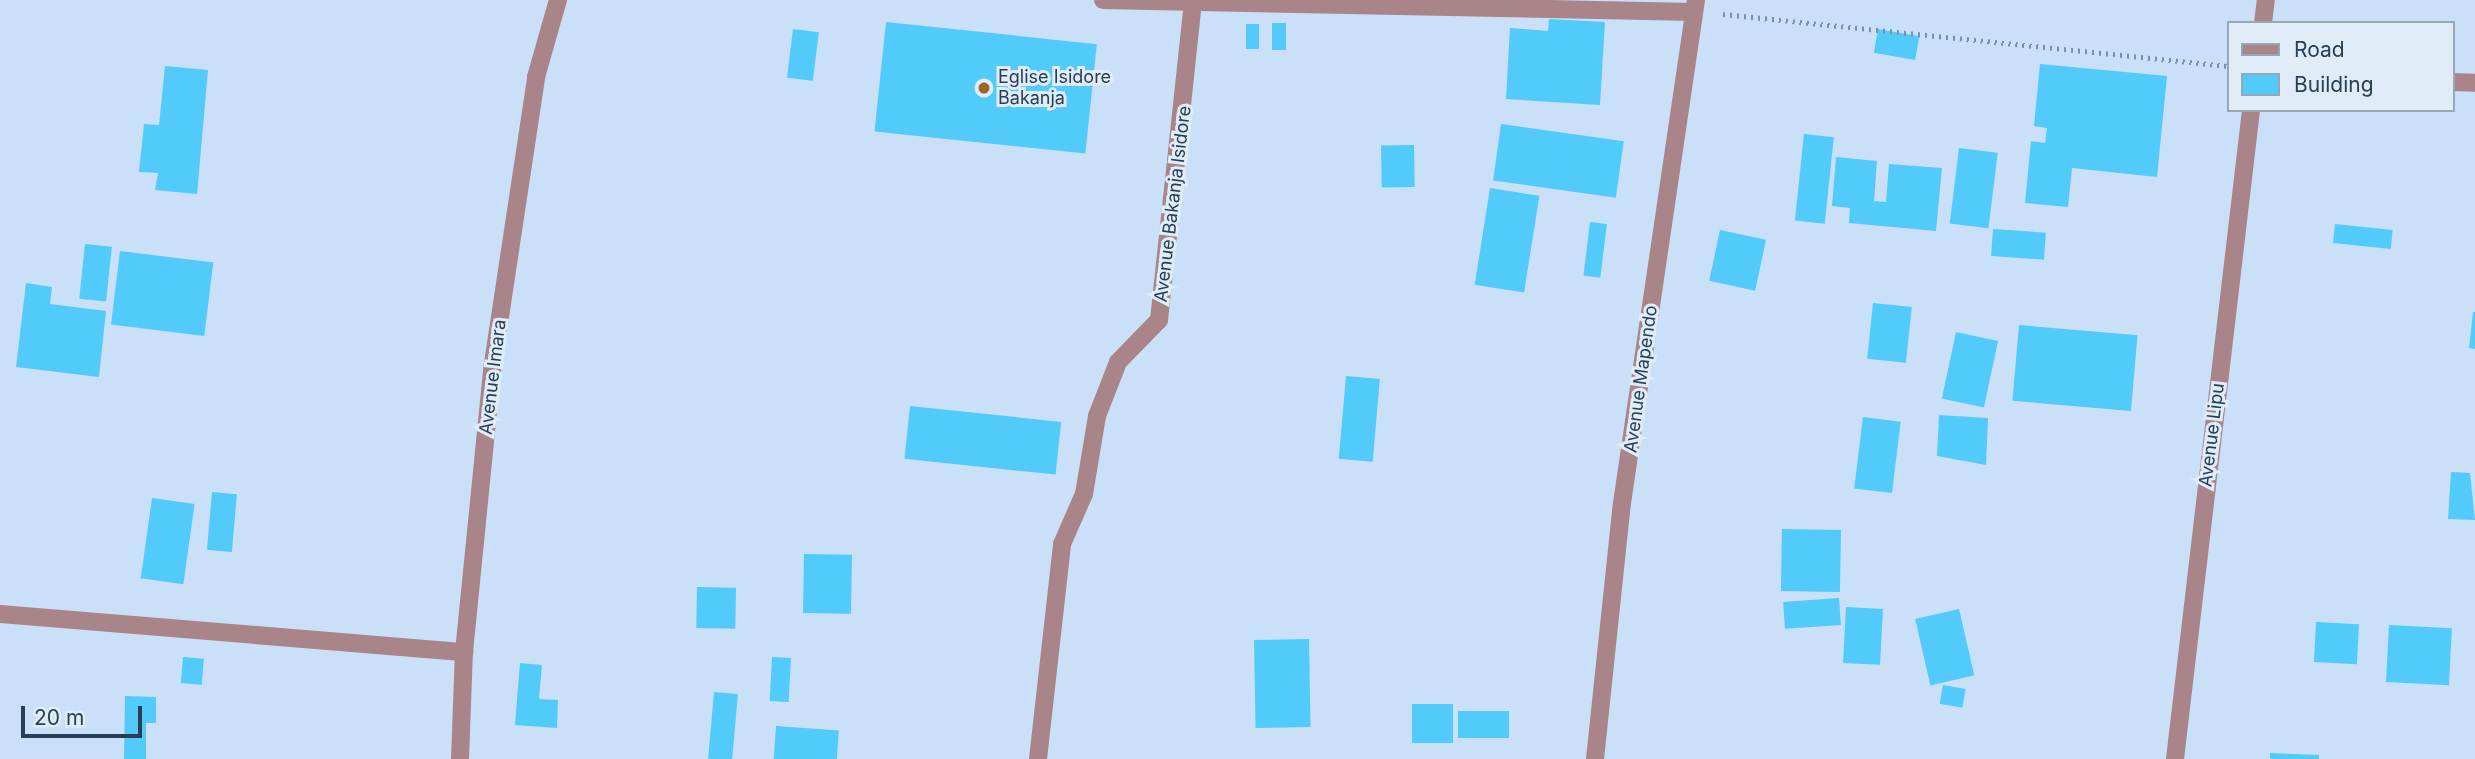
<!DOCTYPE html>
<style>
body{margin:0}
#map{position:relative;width:2475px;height:759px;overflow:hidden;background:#c9e0f8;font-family:Inter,sans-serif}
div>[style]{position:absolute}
.building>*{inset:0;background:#52cafa;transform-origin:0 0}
.path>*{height:4.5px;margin-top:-2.25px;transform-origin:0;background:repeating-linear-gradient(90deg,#7991a8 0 2px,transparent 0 7px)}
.minor>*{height:18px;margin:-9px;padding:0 9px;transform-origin:9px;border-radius:9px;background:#a98489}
.dots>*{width:19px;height:19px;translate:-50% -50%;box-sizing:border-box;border:4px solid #e0ecf8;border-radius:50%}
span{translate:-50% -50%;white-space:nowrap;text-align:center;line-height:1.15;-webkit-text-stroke:6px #e0ecf8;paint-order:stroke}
.poi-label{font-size:18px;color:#263f56}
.left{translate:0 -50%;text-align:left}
.street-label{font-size:18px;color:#263f56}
.legend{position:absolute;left:2227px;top:21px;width:228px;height:91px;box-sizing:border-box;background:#e0ecf8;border:2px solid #96a7b7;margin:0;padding:9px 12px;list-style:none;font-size:21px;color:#263f56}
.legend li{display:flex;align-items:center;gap:14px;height:35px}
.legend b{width:35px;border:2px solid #96a7b7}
.scale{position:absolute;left:21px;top:706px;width:121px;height:32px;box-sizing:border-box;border:4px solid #263f56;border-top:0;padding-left:9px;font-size:21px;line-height:24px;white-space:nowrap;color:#263f56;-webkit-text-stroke:5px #e0ecf8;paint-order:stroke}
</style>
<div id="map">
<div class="building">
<i style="clip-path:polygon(1549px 19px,1605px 22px,1600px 105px,1506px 99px,1510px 28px,1548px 31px)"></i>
<i style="left:886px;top:22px;width:212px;height:110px;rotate:6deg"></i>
<i style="left:1272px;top:23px;width:14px;height:27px"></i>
<i style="left:1246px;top:24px;width:13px;height:25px"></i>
<i style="left:793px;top:29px;width:26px;height:49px;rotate:7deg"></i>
<i style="left:1878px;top:29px;width:42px;height:24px;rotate:10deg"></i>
<i style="clip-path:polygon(2040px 64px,2167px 76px,2157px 177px,2072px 168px,2068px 207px,2025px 203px,2031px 141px,2045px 143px,2047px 128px,2034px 126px)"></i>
<i style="clip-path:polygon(165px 66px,208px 70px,197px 194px,155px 190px,158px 173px,139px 172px,144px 124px,159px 125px)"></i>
<i style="left:1501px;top:124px;width:124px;height:57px;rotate:8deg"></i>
<i style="left:1804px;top:134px;width:30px;height:87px;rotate:6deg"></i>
<i style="left:1414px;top:145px;width:42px;height:33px;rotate:89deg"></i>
<i style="left:1959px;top:148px;width:39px;height:76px;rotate:7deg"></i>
<i style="clip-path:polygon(1836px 157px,1877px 161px,1874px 201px,1886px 202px,1889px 164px,1942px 168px,1936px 231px,1849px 223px,1850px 208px,1832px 206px)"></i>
<i style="left:1490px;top:188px;width:50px;height:98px;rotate:9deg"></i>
<i style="left:1590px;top:222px;width:17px;height:54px;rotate:7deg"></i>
<i style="left:2335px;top:224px;width:58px;height:19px;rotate:6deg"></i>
<i style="left:1993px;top:229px;width:53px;height:27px;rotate:4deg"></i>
<i style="left:1720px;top:230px;width:47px;height:52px;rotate:12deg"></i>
<i style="left:85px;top:244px;width:27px;height:55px;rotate:6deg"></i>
<i style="left:120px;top:251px;width:94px;height:74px;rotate:7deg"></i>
<i style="clip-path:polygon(26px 283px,52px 287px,50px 304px,106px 311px,99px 377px,16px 367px)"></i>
<i style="left:1873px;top:303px;width:39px;height:56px;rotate:6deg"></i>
<i style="clip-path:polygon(2473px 312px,2475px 312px,2475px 349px,2469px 348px)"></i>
<i style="left:2019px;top:325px;width:119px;height:76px;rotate:5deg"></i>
<i style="left:1956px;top:332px;width:43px;height:68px;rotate:12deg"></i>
<i style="left:1346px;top:376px;width:34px;height:83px;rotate:5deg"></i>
<i style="left:910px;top:406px;width:152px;height:53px;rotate:6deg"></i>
<i style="clip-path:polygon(1939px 415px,1988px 418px,1986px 465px,1937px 456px)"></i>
<i style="left:1863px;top:417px;width:38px;height:72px;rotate:7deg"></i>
<i style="clip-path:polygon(2451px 472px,2470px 473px,2475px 520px,2448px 519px)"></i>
<i style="left:212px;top:492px;width:25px;height:58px;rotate:5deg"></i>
<i style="left:152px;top:498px;width:43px;height:81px;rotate:8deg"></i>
<i style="left:1782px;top:529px;width:59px;height:62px;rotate:1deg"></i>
<i style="left:804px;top:554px;width:48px;height:59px;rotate:1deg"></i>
<i style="left:697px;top:587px;width:39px;height:41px;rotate:1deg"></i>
<i style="left:1839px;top:598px;width:27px;height:56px;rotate:86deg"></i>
<i style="left:1846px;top:607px;width:37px;height:56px;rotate:3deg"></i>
<i style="left:1959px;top:609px;width:68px;height:45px;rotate:77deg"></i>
<i style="left:2316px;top:622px;width:43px;height:40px;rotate:3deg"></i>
<i style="left:2389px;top:625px;width:63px;height:57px;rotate:3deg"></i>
<i style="left:1309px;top:639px;width:88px;height:55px;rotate:89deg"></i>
<i style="left:183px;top:657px;width:21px;height:26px;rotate:5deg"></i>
<i style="left:772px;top:657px;width:19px;height:44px;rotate:3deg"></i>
<i style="clip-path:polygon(520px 663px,542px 665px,539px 699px,558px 700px,557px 728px,515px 725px)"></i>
<i style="left:1943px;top:685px;width:23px;height:19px;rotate:10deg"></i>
<i style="left:714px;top:692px;width:24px;height:67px;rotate:5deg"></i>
<i style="clip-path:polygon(125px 696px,156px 697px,156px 723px,146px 723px,146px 759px,124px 759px)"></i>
<i style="left:1412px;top:704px;width:41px;height:39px"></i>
<i style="left:1458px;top:711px;width:51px;height:27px"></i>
<i style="left:776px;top:726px;width:63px;height:33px;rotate:4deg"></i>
<i style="clip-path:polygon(2270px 753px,2319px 755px,2319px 759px,2270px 759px)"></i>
</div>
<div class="path">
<i style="left:1723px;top:14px;width:508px;rotate:5.88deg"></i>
</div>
<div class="minor">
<i style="left:1103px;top:0;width:591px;rotate:1.16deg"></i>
<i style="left:2263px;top:23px;width:23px;rotate:-83deg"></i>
<i style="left:2452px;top:82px;width:23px;rotate:2deg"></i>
<i style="left:0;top:614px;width:466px;rotate:4.7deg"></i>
<i style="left:460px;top:759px;width:107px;rotate:-87.9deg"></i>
<i style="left:464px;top:652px;width:290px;rotate:-84.3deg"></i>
<i style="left:493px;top:363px;width:289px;rotate:-81.4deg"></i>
<i style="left:536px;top:77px;width:80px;rotate:-74.1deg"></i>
<i style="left:1038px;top:759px;width:216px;rotate:-83.6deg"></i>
<i style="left:1062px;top:544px;width:55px;rotate:-66.3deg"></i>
<i style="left:1084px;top:494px;width:79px;rotate:-80.5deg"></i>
<i style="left:1097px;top:416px;width:58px;rotate:-68.7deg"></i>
<i style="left:1118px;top:362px;width:59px;rotate:-45.7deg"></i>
<i style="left:1159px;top:320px;width:322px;rotate:-83.9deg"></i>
<i style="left:1595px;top:759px;width:257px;rotate:-84deg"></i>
<i style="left:1622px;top:503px;width:508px;rotate:-81.63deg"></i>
<i style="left:2175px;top:759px;width:653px;rotate:-83.32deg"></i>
</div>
<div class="dots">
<i style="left:984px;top:88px;background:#9d6721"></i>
</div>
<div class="poi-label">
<span class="left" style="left:998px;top:88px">Eglise Isidore<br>Bakanja</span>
</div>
<div class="street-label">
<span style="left:1173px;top:204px;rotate:-83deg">Avenue Bakanja Isidore</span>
<span style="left:493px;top:377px;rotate:-83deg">Avenue Imara</span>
<span style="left:1641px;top:379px;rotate:-82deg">Avenue Mapendo</span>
<span style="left:2212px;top:435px;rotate:-83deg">Avenue Lipu</span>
</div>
<ul class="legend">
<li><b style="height:9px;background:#a98489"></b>Road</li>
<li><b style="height:19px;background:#52cafa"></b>Building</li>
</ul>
<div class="scale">20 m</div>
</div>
